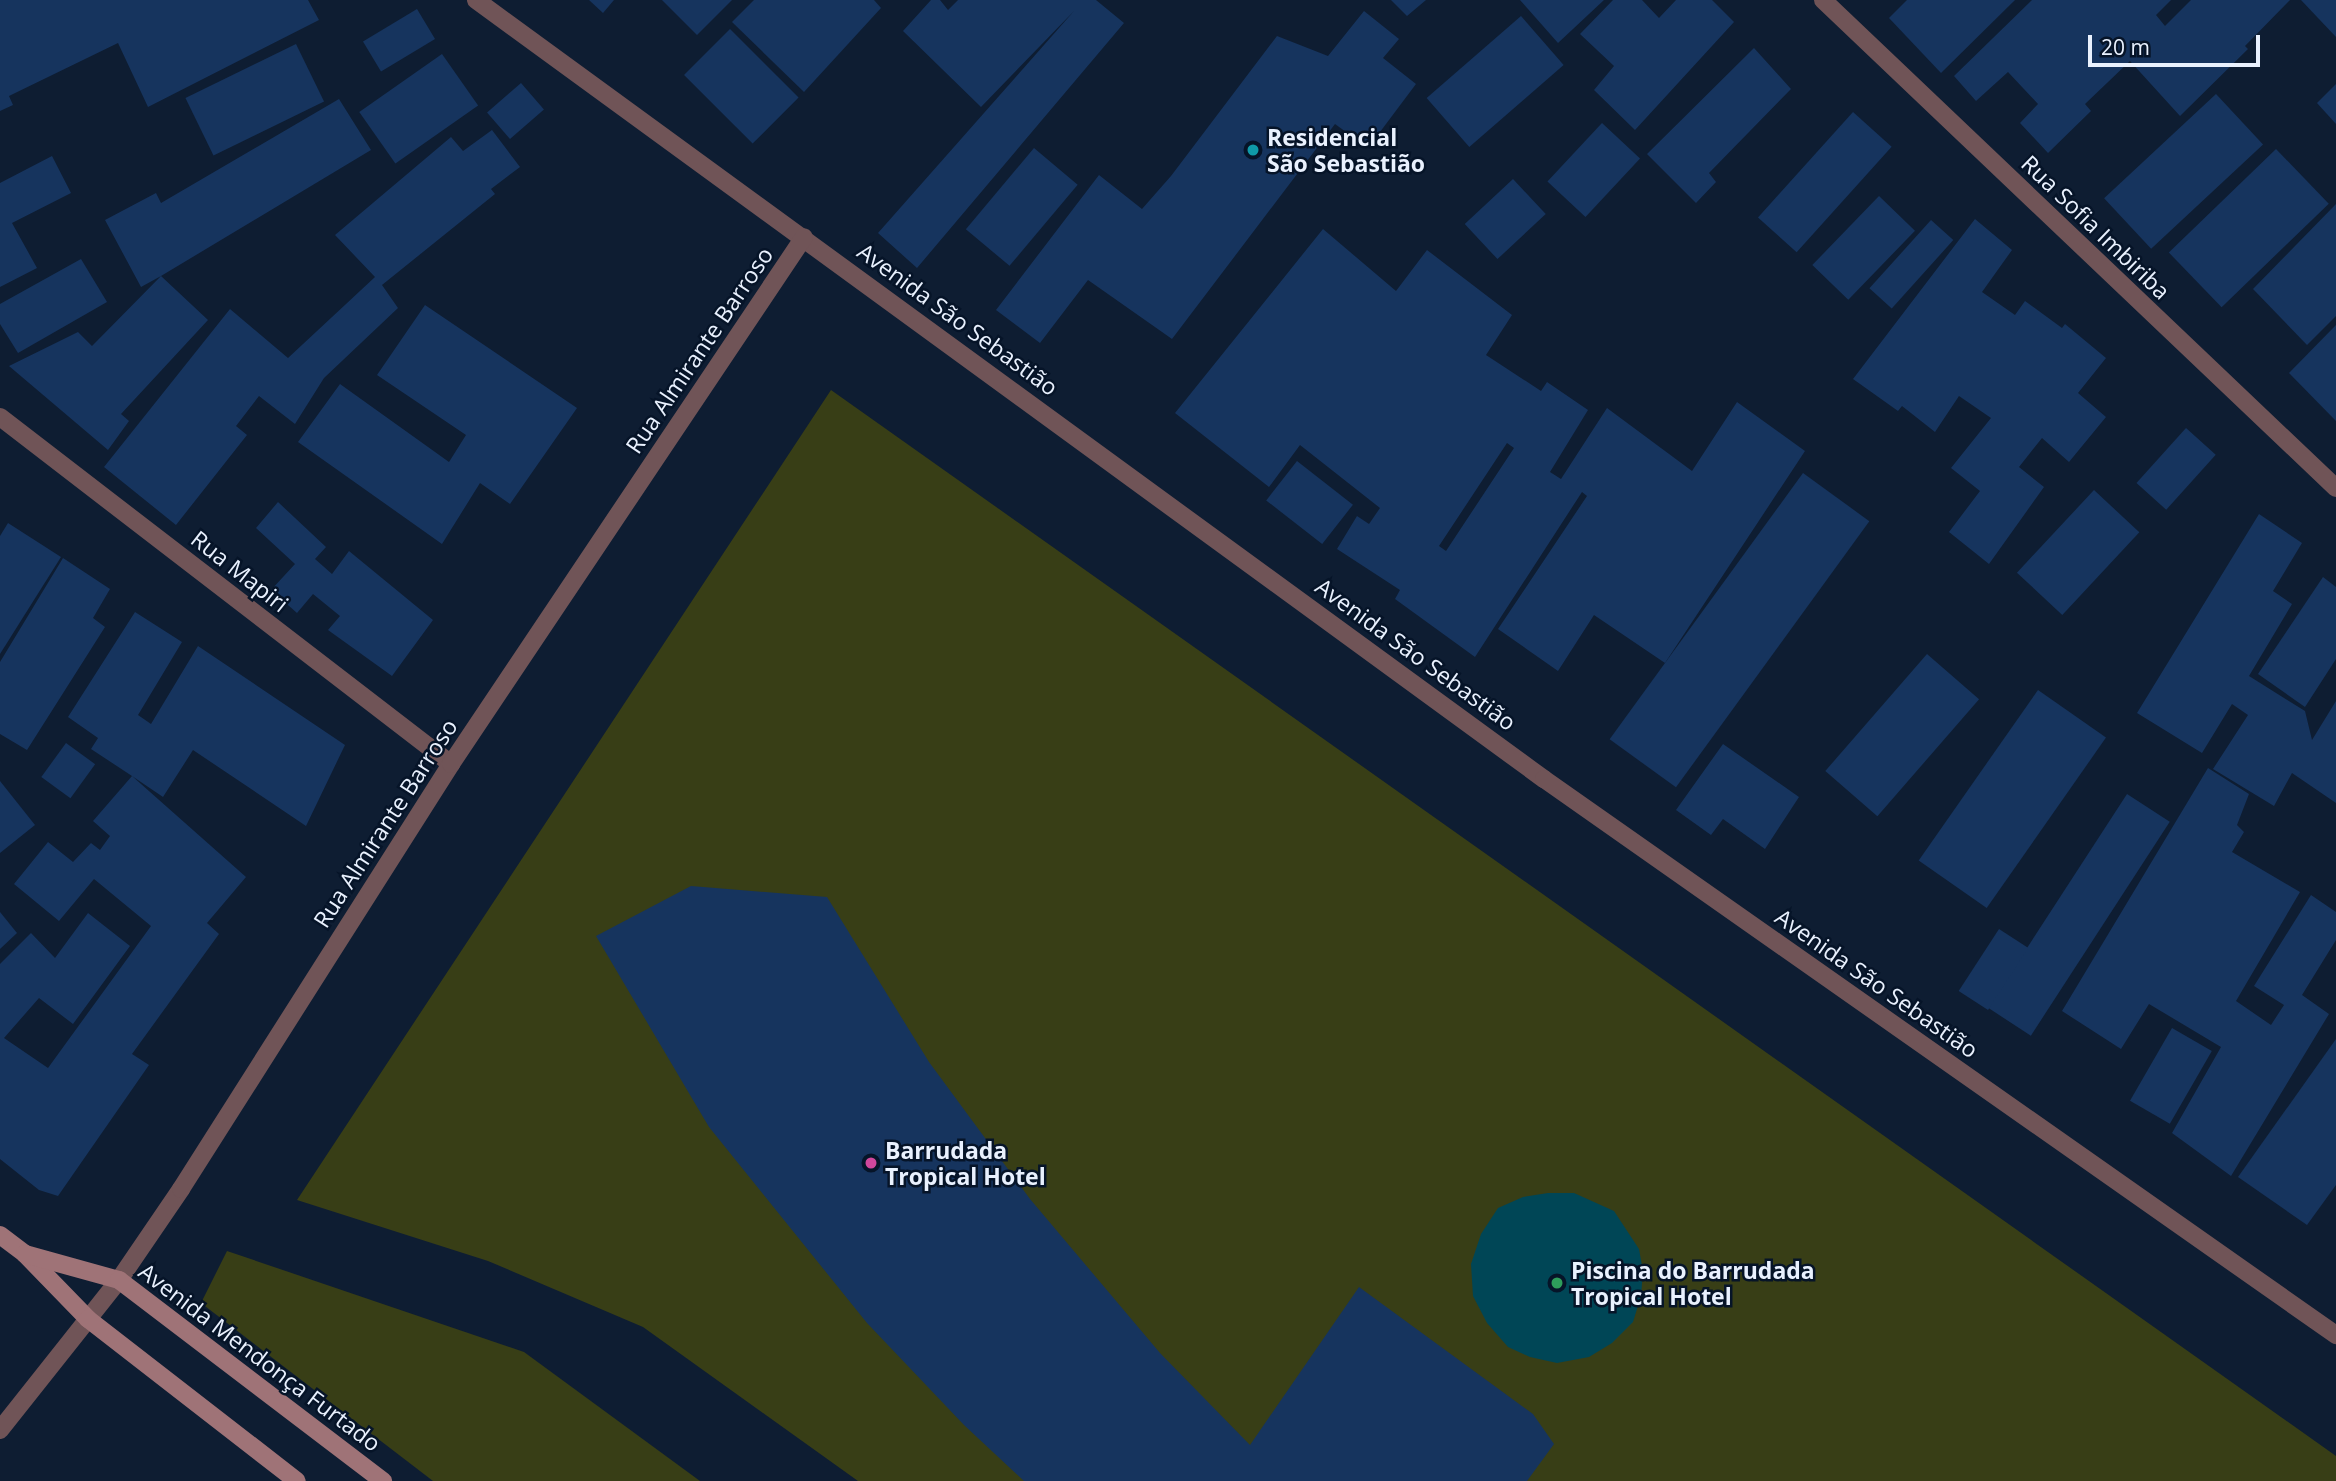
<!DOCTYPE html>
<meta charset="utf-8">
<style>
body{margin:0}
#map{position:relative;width:2336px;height:1481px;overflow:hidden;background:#0e1d32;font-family:"Open Sans",sans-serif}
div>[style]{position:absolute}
.green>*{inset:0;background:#383e16}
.water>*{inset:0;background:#004656}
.building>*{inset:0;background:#16345e;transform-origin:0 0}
.street>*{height:18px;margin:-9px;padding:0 9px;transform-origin:9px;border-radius:9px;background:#705457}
.secondary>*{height:18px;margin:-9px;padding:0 9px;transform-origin:9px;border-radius:9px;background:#9f7377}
.dots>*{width:19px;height:19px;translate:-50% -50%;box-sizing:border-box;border:4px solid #061428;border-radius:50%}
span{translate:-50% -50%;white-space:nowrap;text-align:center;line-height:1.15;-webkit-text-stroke:5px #061428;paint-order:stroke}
.poi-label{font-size:23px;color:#e9f1fe;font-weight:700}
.left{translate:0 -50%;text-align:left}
.street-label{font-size:23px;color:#e9f1fe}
.scale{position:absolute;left:2088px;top:35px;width:172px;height:32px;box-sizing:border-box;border:4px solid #e9f1fe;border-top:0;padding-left:9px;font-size:21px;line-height:24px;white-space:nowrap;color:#e9f1fe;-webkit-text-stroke:5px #061428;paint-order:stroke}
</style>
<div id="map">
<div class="green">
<i style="clip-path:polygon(831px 390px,2336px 1456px,2336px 1481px,858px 1481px,643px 1327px,488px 1261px,297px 1200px)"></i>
<i style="clip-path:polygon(227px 1251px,524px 1352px,700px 1481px,433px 1481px,201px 1303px)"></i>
</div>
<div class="water">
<i style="clip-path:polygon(1548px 1193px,1574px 1193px,1614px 1211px,1639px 1249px,1643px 1271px,1641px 1296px,1633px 1322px,1612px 1343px,1589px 1357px,1557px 1363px,1530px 1357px,1508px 1347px,1487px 1323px,1473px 1296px,1471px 1264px,1481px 1234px,1498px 1208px,1523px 1197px)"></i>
</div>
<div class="building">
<i style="clip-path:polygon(0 0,308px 0,319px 20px,148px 107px,118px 43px,9px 96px,13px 105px,0 111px)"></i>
<i style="clip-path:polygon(589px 0,614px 0,603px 13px)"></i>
<i style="clip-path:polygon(662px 0,732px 0,697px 35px)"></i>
<i style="clip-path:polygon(754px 0,874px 0,881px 8px,804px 92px,732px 22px)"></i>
<i style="clip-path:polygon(931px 0,940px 0,948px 10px,958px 0,1096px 0,1124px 23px,917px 268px,878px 233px,1074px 11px,981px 107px,903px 31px)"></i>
<i style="clip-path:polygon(1391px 0,1426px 0,1407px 16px)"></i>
<i style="clip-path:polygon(1520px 0,1604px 0,1558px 43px)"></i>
<i style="clip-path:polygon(1613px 0,1642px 0,1659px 18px,1676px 0,1712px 0,1734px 22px,1635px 130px,1594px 90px,1614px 66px,1580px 34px)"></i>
<i style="clip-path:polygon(1907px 0,2015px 0,1941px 73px,1889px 18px)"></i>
<i style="clip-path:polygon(2032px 0,2171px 0,2156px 15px,2165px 26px,2191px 0,2290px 0,2245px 46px,2248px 49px,2180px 116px,2130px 61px,2085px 104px,2091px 111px,2048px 153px,2020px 123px,2038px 104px,2008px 72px,1976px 101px,1954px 76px)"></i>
<i style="clip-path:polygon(2301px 0,2336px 0,2336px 37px)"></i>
<i style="left:417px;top:9px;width:35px;height:63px;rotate:59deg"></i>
<i style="clip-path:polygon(1364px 11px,1399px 39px,1383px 58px,1416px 84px,1368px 148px,1335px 124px,1172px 339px,1088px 280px,1040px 343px,996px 310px,1099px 175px,1142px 209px,1171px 176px,1277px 36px,1328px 56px)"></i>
<i style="left:1521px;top:16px;width:65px;height:125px;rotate:49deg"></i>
<i style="left:730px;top:29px;width:97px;height:65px;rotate:45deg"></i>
<i style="left:296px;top:44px;width:64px;height:123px;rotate:64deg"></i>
<i style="clip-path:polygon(1754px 48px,1791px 89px,1709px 173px,1716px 182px,1696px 203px,1647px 154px)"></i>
<i style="left:442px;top:54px;width:63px;height:101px;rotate:55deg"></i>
<i style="left:521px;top:83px;width:35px;height:45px;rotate:49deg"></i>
<i style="clip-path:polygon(2336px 84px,2336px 124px,2317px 103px)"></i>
<i style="left:2216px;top:94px;width:69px;height:153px;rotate:47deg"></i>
<i style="clip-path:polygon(339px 99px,371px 150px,161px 276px,208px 320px,121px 414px,129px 421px,108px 450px,9px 366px,78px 332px,92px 346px,161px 276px,141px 287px,105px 220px,156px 193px,161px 203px)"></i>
<i style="left:1853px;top:112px;width:52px;height:142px;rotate:42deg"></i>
<i style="left:1602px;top:123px;width:52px;height:80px;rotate:43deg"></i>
<i style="clip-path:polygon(492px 130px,520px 167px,491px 189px,495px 194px,382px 285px,398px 308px,324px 378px,295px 424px,259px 396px,236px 426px,247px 435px,176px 525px,104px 467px,230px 309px,288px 358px,375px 277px,335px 235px,451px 137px,463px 151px)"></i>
<i style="left:1034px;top:148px;width:57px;height:106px;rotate:40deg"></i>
<i style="left:2276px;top:149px;width:76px;height:149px;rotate:46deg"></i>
<i style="clip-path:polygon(52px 156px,71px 193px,12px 223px,37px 268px,0 287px,0 183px)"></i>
<i style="left:1513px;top:179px;width:48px;height:66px;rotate:47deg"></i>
<i style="left:1879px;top:196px;width:50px;height:96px;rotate:44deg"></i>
<i style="clip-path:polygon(2336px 204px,2336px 316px,2307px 345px,2253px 289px)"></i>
<i style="clip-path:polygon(1975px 219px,2012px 250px,1982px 292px,2015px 315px,2025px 301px,2062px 328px,2065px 324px,2106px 358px,2078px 393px,2106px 417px,2069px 462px,2042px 438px,2019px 467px,2044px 487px,1989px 564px,1949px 532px,1980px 491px,1951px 468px,1991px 418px,1959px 396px,1935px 432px,1902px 406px,1898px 411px,1853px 379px)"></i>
<i style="left:1931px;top:220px;width:30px;height:92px;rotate:42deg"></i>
<i style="clip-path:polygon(evenodd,1323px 229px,1396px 291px,1427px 250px,1512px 315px,1486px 355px,1541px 391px,1547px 382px,1588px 410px,1550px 472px,1561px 479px,1607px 408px,1692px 471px,1737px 402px,1805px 451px,1665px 663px,1594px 615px,1558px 671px,1498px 629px,1587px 496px,1582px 492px,1475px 657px,1395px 599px,1400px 590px,1337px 549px,1357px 516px,1369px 524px,1380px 508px,1300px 445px,1269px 487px,1175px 413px,1323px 229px,1507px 443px,1514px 448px,1446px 551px,1439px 546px,1507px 443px)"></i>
<i style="clip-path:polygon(81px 259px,107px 302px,18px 353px,0 324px,0 304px)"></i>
<i style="clip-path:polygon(425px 305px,577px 408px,510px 504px,480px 483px,442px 544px,298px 442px,340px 384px,449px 462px,466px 435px,377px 375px)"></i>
<i style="clip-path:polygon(2336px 325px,2336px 421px,2289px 373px)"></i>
<i style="left:2186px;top:428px;width:40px;height:74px;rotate:42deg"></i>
<i style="left:1297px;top:461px;width:71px;height:50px;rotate:38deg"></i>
<i style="left:1803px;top:473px;width:82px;height:329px;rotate:36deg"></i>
<i style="left:2094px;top:490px;width:62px;height:113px;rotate:43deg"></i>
<i style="clip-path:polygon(278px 502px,326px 547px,315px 559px,332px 574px,349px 551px,433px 620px,392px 676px,328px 630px,340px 616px,313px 594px,297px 613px,271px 590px,295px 564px,256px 528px)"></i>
<i style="clip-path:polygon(2259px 514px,2302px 543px,2273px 591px,2292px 604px,2249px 676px,2305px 711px,2312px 740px,2336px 701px,2336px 803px,2292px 773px,2274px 806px,2213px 769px,2248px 715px,2232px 704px,2202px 753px,2137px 713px)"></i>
<i style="clip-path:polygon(8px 523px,61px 557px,0 654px,0 536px)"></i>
<i style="clip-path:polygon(63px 558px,110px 589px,93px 618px,105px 627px,27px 750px,0 734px,0 662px)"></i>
<i style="clip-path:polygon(2323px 577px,2336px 587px,2336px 659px,2305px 707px,2258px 674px)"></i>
<i style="clip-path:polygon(135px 612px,182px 642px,138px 715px,151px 724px,198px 646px,345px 745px,306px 826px,193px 750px,163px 797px,132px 776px,246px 877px,207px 923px,219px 934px,132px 1054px,149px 1065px,58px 1196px,39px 1190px,0 1159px,0 964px,31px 933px,55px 958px,88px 913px,130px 946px,73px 1024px,39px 998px,4px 1038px,48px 1068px,151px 926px,94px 879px,59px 921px,14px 884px,48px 842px,73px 862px,91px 843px,100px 850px,110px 836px,93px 821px,132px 776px,91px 749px,98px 738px,68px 717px)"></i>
<i style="left:1927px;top:654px;width:69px;height:155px;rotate:41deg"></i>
<i style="left:2038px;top:690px;width:83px;height:208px;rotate:35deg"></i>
<i style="left:66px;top:743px;width:36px;height:42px;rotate:36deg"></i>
<i style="clip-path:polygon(1723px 744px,1799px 797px,1765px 849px,1723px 819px,1711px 835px,1676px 810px)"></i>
<i style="clip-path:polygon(2208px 768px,2249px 794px,2237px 825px,2244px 832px,2232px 852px,2300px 892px,2236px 1001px,2271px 1025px,2284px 1005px,2254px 986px,2311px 895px,2336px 912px,2336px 940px,2302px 995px,2329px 1014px,2231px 1176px,2172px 1133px,2221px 1047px,2149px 1004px,2121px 1049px,2062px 1011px)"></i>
<i style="clip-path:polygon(0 781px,35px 825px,0 853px)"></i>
<i style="left:2127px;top:794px;width:51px;height:255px;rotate:33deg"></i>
<i style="clip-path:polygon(691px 886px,827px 897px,929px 1062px,1030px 1199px,1160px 1353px,1250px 1445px,1359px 1287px,1533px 1414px,1554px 1444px,1527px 1481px,1024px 1481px,964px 1425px,867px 1323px,709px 1127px,596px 936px)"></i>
<i style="clip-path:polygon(0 912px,17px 933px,0 949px)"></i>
<i style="left:1999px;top:929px;width:35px;height:74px;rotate:33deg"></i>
<i style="left:2172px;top:1028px;width:46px;height:84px;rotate:30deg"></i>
<i style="clip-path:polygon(2336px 1039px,2336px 1185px,2307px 1225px,2238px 1177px)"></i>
</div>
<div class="street">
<i style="left:476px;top:0;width:1322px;rotate:36.11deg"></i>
<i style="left:1544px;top:779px;width:968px;rotate:35.07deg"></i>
<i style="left:1823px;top:0;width:708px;rotate:43.57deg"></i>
<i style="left:0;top:417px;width:569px;rotate:37.57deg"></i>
<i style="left:0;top:1430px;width:191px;rotate:-51.6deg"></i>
<i style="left:119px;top:1280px;width:110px;rotate:-55.7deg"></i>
<i style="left:181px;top:1189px;width:504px;rotate:-57.57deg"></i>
<i style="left:451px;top:764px;width:634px;rotate:-56.18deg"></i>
</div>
<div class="secondary">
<i style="left:0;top:1235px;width:31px;rotate:37deg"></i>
<i style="left:25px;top:1254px;width:91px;rotate:45.9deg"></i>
<i style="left:88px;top:1319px;width:264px;rotate:37.8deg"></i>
<i style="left:25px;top:1254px;width:98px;rotate:15.5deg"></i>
<i style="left:119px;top:1280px;width:332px;rotate:37.3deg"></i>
</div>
<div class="dots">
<i style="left:1253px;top:150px;background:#0f9aa8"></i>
<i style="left:871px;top:1163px;background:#d1479c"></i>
<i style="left:1557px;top:1283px;background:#2e9e5b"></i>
</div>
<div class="poi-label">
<span class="left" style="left:1267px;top:150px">Residencial<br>São Sebastião</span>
<span class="left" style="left:885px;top:1163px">Barrudada<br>Tropical Hotel</span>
<span class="left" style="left:1571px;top:1283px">Piscina do Barrudada<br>Tropical Hotel</span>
</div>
<div class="street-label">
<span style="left:2096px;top:227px;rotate:44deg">Rua Sofia Imbiriba</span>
<span style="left:958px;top:319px;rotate:36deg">Avenida São Sebastião</span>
<span style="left:699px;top:350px;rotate:-56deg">Rua Almirante Barroso</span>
<span style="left:240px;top:571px;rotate:38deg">Rua Mapiri</span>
<span style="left:1416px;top:654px;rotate:36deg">Avenida São Sebastião</span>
<span style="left:385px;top:823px;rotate:-57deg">Rua Almirante Barroso</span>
<span style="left:1877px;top:983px;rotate:35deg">Avenida São Sebastião</span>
<span style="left:260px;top:1357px;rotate:37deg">Avenida Mendonça Furtado</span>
</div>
<div class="scale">20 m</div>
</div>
